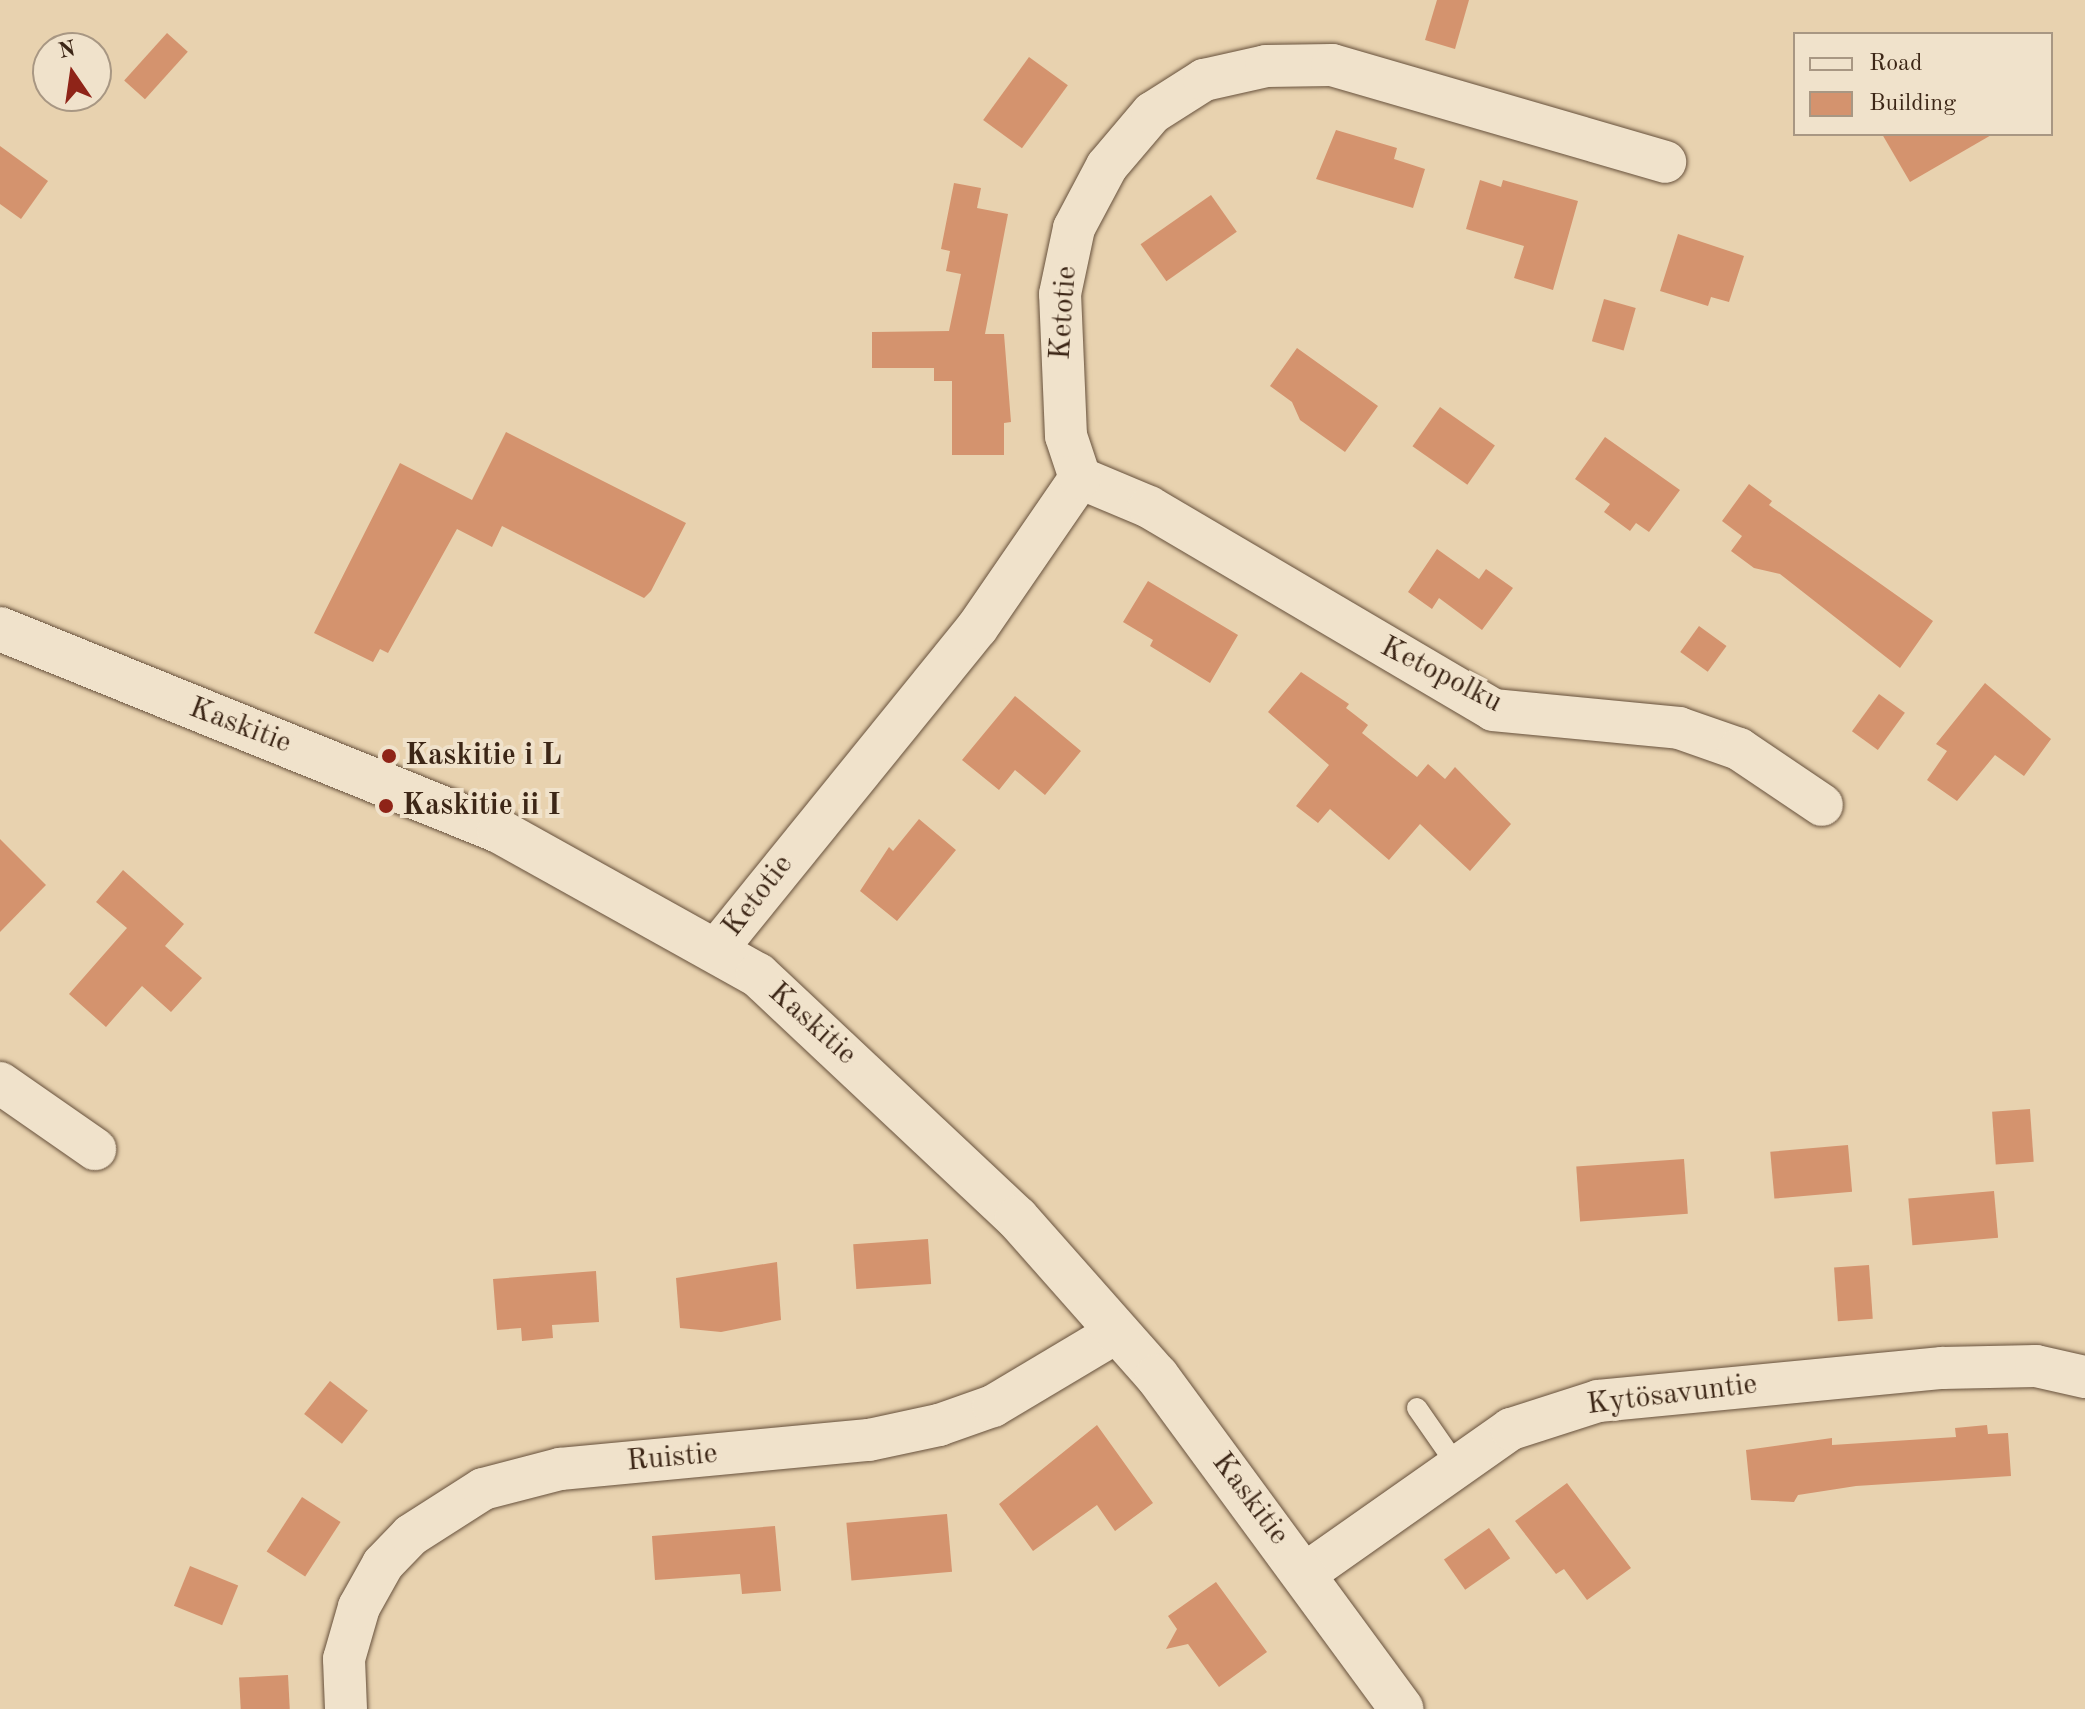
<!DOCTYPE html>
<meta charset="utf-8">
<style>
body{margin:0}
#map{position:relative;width:2085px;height:1709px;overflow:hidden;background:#e8d2af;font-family:"Old Standard TT",serif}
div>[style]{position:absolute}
.building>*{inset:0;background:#d4936e;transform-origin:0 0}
.roads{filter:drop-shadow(0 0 2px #67513c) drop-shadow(0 0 2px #67513c)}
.lane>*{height:20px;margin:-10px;padding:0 10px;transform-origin:10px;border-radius:10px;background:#f0e2cb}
.street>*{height:42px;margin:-21px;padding:0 21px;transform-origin:21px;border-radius:21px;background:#f0e2cb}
.secondary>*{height:44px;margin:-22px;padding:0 22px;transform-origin:22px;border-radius:22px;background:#f0e2cb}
.dots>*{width:22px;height:22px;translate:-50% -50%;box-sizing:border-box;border:4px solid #f0e2cb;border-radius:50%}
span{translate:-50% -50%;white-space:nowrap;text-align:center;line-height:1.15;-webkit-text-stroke:8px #f0e2cb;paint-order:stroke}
.street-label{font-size:30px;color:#3c2616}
.poi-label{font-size:30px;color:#3c2616;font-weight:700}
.left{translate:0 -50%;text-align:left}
.legend{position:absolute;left:1793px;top:32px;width:260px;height:104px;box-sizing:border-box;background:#f0e2cb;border:2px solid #a89783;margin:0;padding:10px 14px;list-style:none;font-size:24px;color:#3c2616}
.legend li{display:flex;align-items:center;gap:16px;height:40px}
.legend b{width:40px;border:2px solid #a89783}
.north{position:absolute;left:32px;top:32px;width:80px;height:80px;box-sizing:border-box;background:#f0e2cb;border:2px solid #a89783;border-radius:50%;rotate:347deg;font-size:22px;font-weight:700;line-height:32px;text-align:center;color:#3c2616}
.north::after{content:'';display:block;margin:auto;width:28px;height:36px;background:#8f2418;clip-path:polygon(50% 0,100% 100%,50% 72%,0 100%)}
</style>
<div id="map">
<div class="building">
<i style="clip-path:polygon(1437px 0,1469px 0,1455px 49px,1425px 40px)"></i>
<i style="left:167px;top:33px;width:28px;height:64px;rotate:42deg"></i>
<i style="left:1029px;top:57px;width:48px;height:78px;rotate:36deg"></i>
<i style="clip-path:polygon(1336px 130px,1397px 148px,1394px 159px,1425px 169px,1413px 208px,1316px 179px)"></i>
<i style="clip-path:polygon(1882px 134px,1993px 134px,1910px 182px)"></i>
<i style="clip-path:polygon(0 146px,48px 181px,21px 219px,0 204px)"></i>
<i style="clip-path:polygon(1480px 180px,1501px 187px,1503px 180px,1578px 201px,1553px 290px,1514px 278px,1524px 246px,1466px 229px)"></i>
<i style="clip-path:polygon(954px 183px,981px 188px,977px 208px,1008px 214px,985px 334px,1004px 334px,1011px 422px,1004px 423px,1004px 455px,952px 455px,952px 381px,934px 381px,934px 368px,872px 368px,872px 332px,949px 331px,961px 274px,946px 271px,950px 251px,941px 249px)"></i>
<i style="left:1211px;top:195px;width:45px;height:86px;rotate:55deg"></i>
<i style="clip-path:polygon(1678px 234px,1744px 256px,1729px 302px,1711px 297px,1708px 306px,1660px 291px)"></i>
<i style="left:1604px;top:299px;width:33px;height:44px;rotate:16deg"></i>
<i style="clip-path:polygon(1297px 348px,1378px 406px,1345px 452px,1300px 420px,1292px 402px,1270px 386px)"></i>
<i style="left:1440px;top:407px;width:67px;height:48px;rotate:35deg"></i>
<i style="clip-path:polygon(506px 432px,686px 523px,651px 591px,644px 598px,502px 526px,492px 547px,457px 529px,388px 653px,380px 649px,373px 662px,314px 633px,400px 463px,472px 500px)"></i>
<i style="clip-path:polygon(1605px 437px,1680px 490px,1649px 532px,1636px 523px,1630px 531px,1604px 512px,1610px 504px,1575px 479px)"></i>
<i style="clip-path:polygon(1749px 484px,1772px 501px,1769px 505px,1933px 621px,1900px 668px,1780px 574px,1754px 568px,1731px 551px,1742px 536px,1722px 521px)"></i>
<i style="clip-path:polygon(1437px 549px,1479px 579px,1486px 569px,1513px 588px,1482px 630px,1439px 598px,1432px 609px,1408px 592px)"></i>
<i style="clip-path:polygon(1148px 581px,1238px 635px,1210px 683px,1150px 646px,1153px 640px,1123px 622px)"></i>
<i style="left:1699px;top:626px;width:34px;height:32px;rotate:36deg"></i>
<i style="clip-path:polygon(1301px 672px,1349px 704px,1346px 708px,1368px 725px,1362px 733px,1417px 777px,1428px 764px,1445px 779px,1455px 767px,1511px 824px,1470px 871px,1420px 824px,1389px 860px,1330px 809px,1318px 823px,1296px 806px,1329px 765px,1268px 712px)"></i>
<i style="clip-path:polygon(1985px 683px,2051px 739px,2024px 776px,1995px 755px,1957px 801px,1927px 780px,1947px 751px,1936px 744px)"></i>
<i style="left:1879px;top:694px;width:32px;height:46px;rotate:36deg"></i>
<i style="clip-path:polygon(1015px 696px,1081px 751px,1045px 795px,1015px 770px,999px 790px,962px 760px)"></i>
<i style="clip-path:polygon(919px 819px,956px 850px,897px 921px,860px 891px,889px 847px,893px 851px)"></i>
<i style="clip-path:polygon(0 839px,46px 885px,0 932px)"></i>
<i style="clip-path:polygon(123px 870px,184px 924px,165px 946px,202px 978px,171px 1012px,142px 986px,106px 1027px,69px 994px,127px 928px,96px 902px)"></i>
<i style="left:2030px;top:1109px;width:53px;height:38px;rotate:86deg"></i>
<i style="left:1848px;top:1145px;width:47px;height:78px;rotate:85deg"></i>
<i style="left:1684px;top:1159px;width:55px;height:108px;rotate:86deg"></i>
<i style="left:1994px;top:1191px;width:47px;height:86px;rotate:85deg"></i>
<i style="left:928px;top:1239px;width:45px;height:75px;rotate:86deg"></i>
<i style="clip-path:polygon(777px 1262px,781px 1320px,721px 1332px,680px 1328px,676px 1278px)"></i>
<i style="left:1869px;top:1265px;width:54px;height:35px;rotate:86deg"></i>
<i style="clip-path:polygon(596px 1271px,599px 1322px,552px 1325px,553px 1338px,522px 1341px,521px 1328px,497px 1330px,493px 1279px)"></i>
<i style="left:330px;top:1381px;width:48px;height:42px;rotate:38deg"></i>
<i style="clip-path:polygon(1097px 1425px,1153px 1503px,1115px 1531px,1097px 1505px,1033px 1551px,999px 1504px)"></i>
<i style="clip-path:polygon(1987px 1425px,1988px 1434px,2008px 1433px,2011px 1476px,1856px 1486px,1798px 1495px,1794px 1502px,1751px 1500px,1746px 1450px,1832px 1438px,1832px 1445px,1956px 1437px,1955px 1428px)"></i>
<i style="clip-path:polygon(1567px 1483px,1631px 1568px,1587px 1600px,1564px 1569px,1556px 1574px,1515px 1521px)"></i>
<i style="left:302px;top:1497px;width:46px;height:65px;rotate:33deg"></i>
<i style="left:947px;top:1514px;width:58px;height:101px;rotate:85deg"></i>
<i style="clip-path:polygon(775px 1526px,781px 1591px,742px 1594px,740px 1574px,655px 1580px,652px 1536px)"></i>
<i style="left:1489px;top:1528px;width:37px;height:55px;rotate:55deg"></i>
<i style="left:190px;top:1566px;width:52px;height:43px;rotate:22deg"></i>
<i style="clip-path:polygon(1216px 1582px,1267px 1652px,1219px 1687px,1188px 1644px,1166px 1649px,1177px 1629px,1168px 1616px)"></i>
<i style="left:288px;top:1675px;width:34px;height:49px;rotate:87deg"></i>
</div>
<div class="roads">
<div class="lane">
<i style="left:1417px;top:1408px;width:72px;rotate:55.2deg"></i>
</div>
<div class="street">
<i style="left:1080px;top:478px;width:75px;rotate:22.8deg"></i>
<i style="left:1149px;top:507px;width:399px;rotate:30.5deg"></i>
<i style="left:1493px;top:710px;width:187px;rotate:5.5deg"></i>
<i style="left:1679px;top:728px;width:64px;rotate:19.3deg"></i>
<i style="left:1739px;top:749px;width:100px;rotate:34deg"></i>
<i style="left:716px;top:950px;width:414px;rotate:-51deg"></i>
<i style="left:977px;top:628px;width:182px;rotate:-55.5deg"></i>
<i style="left:1080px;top:478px;width:44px;rotate:-108.4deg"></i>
<i style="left:1066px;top:436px;width:142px;rotate:-92.4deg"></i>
<i style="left:1060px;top:294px;width:67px;rotate:-78deg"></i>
<i style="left:1074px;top:228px;width:70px;rotate:-62deg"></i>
<i style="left:1107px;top:166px;width:70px;rotate:-49.7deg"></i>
<i style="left:1152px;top:113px;width:62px;rotate:-32.4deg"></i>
<i style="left:1204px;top:80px;width:64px;rotate:-12.7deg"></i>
<i style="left:1266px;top:66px;width:66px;rotate:-0.9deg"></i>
<i style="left:1332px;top:65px;width:347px;rotate:16.2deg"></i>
<i style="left:0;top:1083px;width:116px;rotate:34.8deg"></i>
<i style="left:1306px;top:1573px;width:251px;rotate:-35.1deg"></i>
<i style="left:1511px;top:1429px;width:91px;rotate:-17.8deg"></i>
<i style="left:1598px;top:1401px;width:346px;rotate:-5.5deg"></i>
<i style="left:1942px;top:1368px;width:94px;rotate:-1.2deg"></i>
<i style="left:2036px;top:1366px;width:50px;rotate:12.7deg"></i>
<i style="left:346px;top:1709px;width:50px;rotate:-92.3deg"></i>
<i style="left:344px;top:1659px;width:54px;rotate:-73.9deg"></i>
<i style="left:359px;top:1607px;width:49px;rotate:-60.8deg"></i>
<i style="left:383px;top:1564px;width:40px;rotate:-46deg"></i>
<i style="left:411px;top:1535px;width:85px;rotate:-32.6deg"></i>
<i style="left:483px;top:1489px;width:80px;rotate:-14.6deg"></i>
<i style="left:560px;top:1469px;width:310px;rotate:-5.4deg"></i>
<i style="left:869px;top:1440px;width:72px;rotate:-12.1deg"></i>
<i style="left:939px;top:1425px;width:57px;rotate:-19.4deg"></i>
<i style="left:993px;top:1406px;width:144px;rotate:-30.8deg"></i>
</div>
<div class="secondary">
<i style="left:0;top:629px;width:538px;rotate:22.04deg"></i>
<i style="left:499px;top:831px;width:296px;rotate:29.1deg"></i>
<i style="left:758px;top:975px;width:355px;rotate:43.2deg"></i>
<i style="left:1017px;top:1218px;width:211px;rotate:48.5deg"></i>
<i style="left:1157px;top:1376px;width:413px;rotate:53.7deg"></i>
</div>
</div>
<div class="dots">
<i style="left:389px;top:756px;background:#8f2418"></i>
<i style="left:386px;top:806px;background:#8f2418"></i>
</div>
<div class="street-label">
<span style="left:1064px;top:313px;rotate:-86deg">Ketotie</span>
<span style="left:1441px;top:675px;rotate:27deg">Ketopolku</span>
<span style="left:240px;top:726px;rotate:21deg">Kaskitie</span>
<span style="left:758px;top:896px;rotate:-52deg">Ketotie</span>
<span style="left:812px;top:1024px;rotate:42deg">Kaskitie</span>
<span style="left:1672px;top:1395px;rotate:-7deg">Kytösavuntie</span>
<span style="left:672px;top:1458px;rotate:-5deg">Ruistie</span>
<span style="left:1250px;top:1499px;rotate:53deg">Kaskitie</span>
</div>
<div class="poi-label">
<span class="left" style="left:405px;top:756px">Kaskitie i L</span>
<span class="left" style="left:402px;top:806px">Kaskitie ii I</span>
</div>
<ul class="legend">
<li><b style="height:10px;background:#f0e2cb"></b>Road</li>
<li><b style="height:22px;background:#d4936e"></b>Building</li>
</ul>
<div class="north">N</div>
</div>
